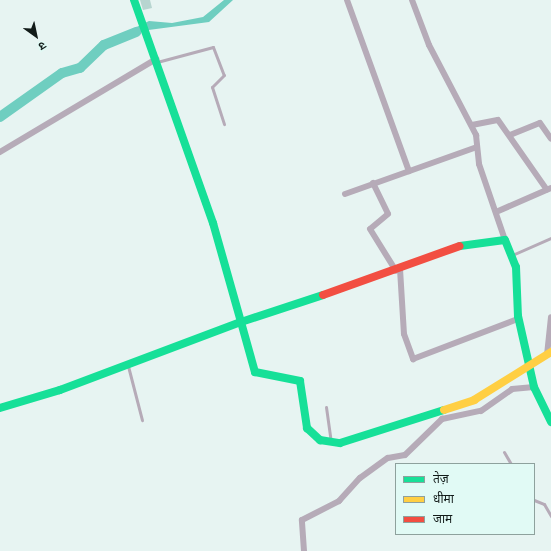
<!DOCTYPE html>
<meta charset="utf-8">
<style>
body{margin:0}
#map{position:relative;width:551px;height:551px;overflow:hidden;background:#e7f4f2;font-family:Manrope,"Noto Sans Devanagari",sans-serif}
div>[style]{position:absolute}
.water>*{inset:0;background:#6fcec0}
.river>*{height:10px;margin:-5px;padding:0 5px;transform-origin:5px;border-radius:5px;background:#6fcec0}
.building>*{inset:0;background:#b7d5d0}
.lane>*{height:3px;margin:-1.5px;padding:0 1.5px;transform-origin:1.5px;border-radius:1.5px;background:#b6abb8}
.street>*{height:6px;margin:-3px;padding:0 3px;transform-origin:3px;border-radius:3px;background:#b6abb8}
.fast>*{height:8px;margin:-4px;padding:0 4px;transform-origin:4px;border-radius:4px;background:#16e098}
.slow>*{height:8px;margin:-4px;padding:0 4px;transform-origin:4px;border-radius:4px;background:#ffcf43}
.jam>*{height:8px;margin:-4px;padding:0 4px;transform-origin:4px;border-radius:4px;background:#f24e42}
span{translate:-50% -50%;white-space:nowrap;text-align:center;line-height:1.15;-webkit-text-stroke:3px #e1faf5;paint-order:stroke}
.legend{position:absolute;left:395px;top:463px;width:140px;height:72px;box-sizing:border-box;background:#e1faf5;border:1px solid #8ea19d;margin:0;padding:5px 7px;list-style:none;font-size:12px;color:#121b19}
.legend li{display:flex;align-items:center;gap:8px;height:20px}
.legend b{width:20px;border:1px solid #8ea19d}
.north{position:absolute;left:16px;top:16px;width:40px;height:40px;-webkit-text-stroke:3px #e1faf5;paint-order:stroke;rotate:147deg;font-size:11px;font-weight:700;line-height:16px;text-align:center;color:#121b19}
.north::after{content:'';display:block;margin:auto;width:14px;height:18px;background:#121b19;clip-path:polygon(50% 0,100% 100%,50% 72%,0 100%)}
</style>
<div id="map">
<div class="water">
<i style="clip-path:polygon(224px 0,233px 0,209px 22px,141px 31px,125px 38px,124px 33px,149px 21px,172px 23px,203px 17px)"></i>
</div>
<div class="river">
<i style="left:0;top:117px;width:76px;rotate:-35.4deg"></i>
<i style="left:62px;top:73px;width:19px;rotate:-16deg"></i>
<i style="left:80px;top:68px;width:33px;rotate:-44deg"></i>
<i style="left:104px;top:45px;width:35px;rotate:-22deg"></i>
</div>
<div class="building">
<i style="clip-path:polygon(140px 0,150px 0,152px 8px,143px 10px)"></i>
</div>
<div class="lane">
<i style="left:157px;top:62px;width:58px;rotate:-15deg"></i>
<i style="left:213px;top:47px;width:30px;rotate:69deg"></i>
<i style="left:224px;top:75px;width:17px;rotate:135deg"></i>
<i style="left:212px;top:87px;width:39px;rotate:72deg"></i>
<i style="left:512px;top:255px;width:43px;rotate:-23.6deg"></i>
<i style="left:128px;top:366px;width:56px;rotate:75.5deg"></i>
<i style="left:326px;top:407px;width:34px;rotate:82deg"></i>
<i style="left:504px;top:452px;width:14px;rotate:60deg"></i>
<i style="left:534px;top:500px;width:11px;rotate:22deg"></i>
<i style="left:544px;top:504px;width:14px;rotate:60deg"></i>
</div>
<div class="street">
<i style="left:347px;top:0;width:182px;rotate:70.1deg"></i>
<i style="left:412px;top:0;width:48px;rotate:69.3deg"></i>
<i style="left:429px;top:45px;width:102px;rotate:62.4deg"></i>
<i style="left:476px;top:135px;width:29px;rotate:84deg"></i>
<i style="left:479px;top:164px;width:80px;rotate:71.1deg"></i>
<i style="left:472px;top:125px;width:26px;rotate:-11deg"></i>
<i style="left:498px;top:120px;width:85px;rotate:55deg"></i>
<i style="left:510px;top:135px;width:32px;rotate:-22deg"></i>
<i style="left:540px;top:123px;width:19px;rotate:55deg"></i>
<i style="left:0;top:152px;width:182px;rotate:-30.8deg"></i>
<i style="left:373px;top:183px;width:34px;rotate:64deg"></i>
<i style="left:388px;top:214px;width:23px;rotate:140deg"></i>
<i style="left:370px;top:229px;width:49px;rotate:58.2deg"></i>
<i style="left:345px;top:194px;width:140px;rotate:-19.6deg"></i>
<i style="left:496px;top:212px;width:60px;rotate:-23.6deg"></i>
<i style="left:400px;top:269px;width:65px;rotate:86.5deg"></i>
<i style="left:404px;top:334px;width:27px;rotate:70deg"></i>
<i style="left:413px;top:359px;width:112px;rotate:-20.9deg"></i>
<i style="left:547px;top:355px;width:38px;rotate:-84deg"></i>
<i style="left:304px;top:551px;width:31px;rotate:-94deg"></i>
<i style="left:302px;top:520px;width:42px;rotate:-27.2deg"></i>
<i style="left:339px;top:501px;width:31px;rotate:-48deg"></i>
<i style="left:360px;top:478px;width:34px;rotate:-36deg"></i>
<i style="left:388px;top:458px;width:17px;rotate:-10deg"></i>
<i style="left:405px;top:455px;width:52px;rotate:-44.2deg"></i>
<i style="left:442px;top:419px;width:40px;rotate:-12deg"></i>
<i style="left:481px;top:411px;width:38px;rotate:-35deg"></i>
<i style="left:512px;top:389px;width:22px;rotate:-5deg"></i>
</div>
<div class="fast">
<i style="left:134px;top:0;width:237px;rotate:70.5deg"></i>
<i style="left:213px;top:223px;width:103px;rotate:74.2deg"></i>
<i style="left:241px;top:322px;width:86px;rotate:-18.2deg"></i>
<i style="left:460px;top:246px;width:45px;rotate:-7.6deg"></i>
<i style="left:505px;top:240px;width:29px;rotate:68deg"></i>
<i style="left:516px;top:267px;width:49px;rotate:87.7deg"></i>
<i style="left:518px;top:316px;width:73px;rotate:77.3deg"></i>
<i style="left:534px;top:387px;width:39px;rotate:64deg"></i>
<i style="left:0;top:408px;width:63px;rotate:-16.7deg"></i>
<i style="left:60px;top:390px;width:193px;rotate:-20.6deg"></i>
<i style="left:241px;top:322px;width:52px;rotate:74.4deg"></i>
<i style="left:255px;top:372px;width:46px;rotate:11.3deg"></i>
<i style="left:300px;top:381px;width:48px;rotate:81.5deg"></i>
<i style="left:307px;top:428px;width:18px;rotate:43deg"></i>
<i style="left:320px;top:440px;width:20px;rotate:9deg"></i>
<i style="left:340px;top:443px;width:109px;rotate:-17.6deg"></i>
</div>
<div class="slow">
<i style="left:444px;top:410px;width:32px;rotate:-18deg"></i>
<i style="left:474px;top:400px;width:91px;rotate:-31.9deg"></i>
</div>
<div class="jam">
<i style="left:323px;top:295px;width:145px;rotate:-19.7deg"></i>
</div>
<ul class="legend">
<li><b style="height:5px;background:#16e098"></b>तेज़</li>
<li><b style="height:5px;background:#ffcf43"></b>धीमा</li>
<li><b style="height:5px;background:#f24e42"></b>जाम</li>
</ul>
<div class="north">उ</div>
</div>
